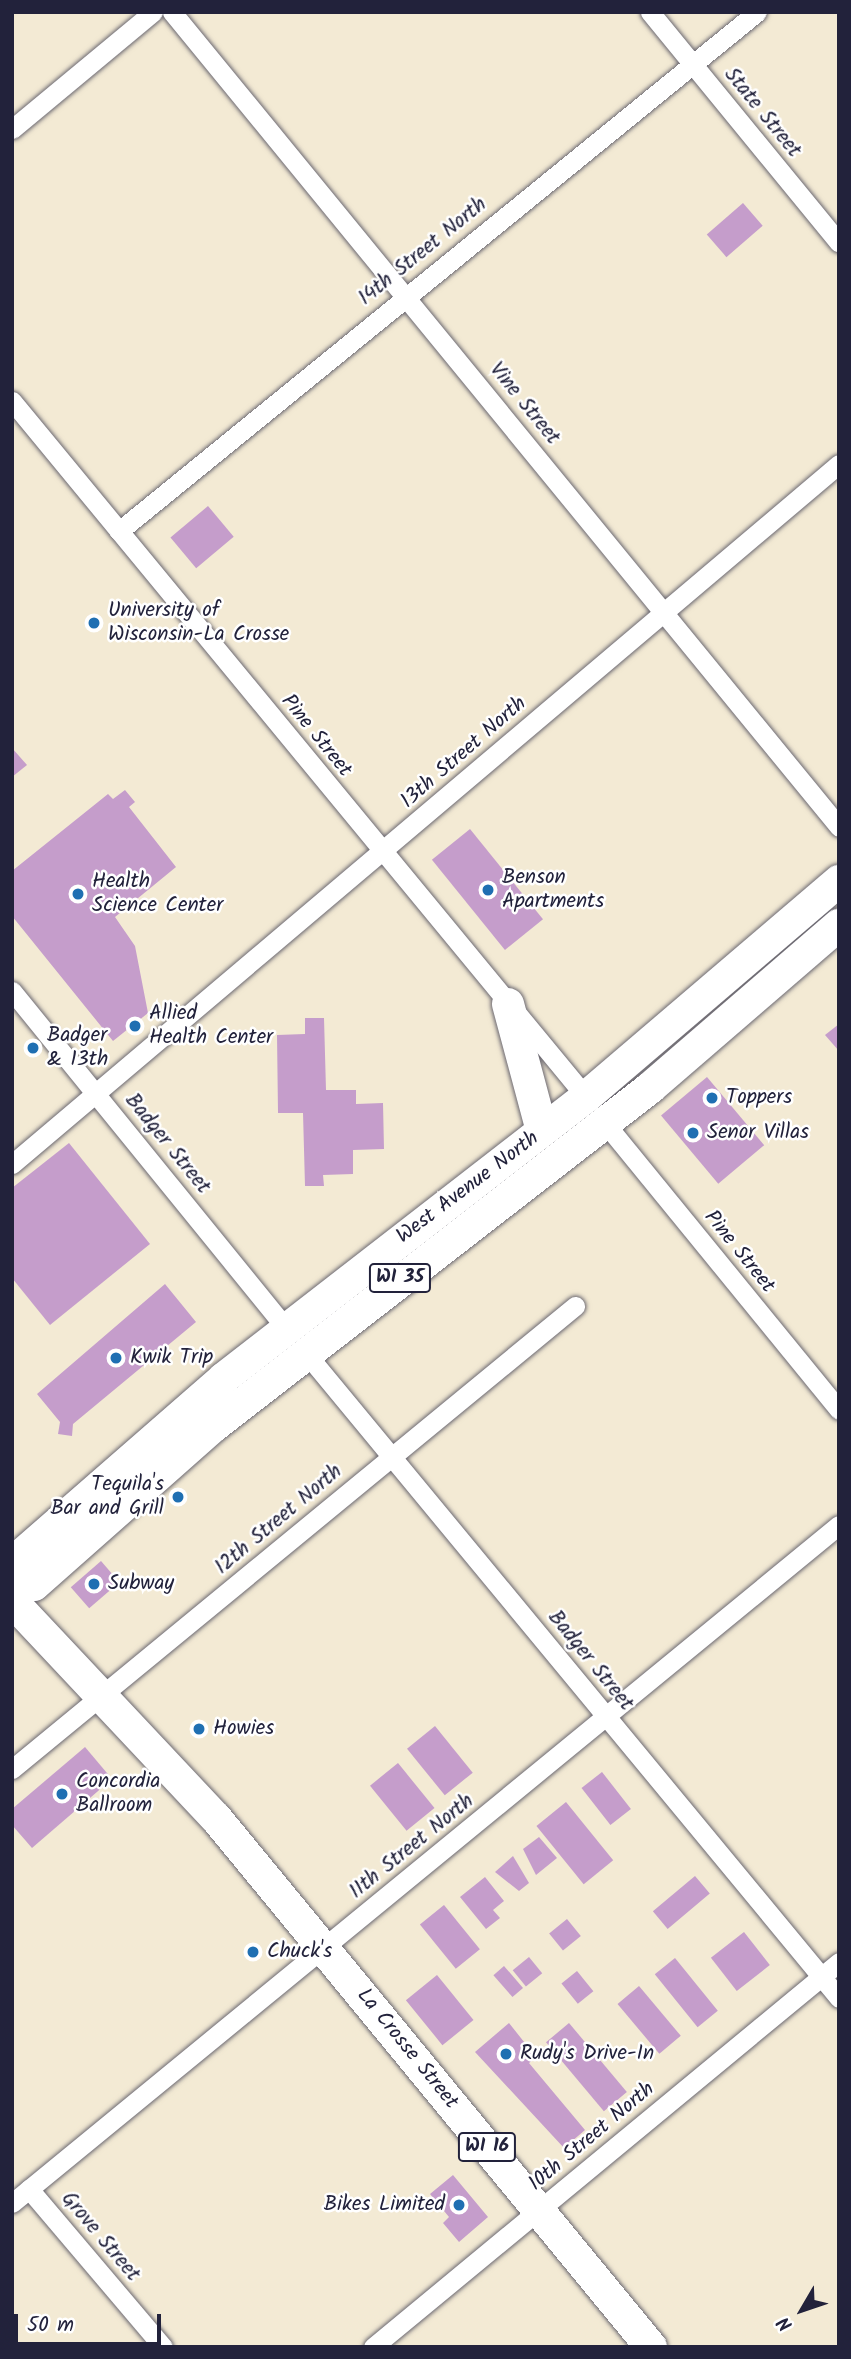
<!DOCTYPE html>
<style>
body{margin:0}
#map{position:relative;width:851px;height:2359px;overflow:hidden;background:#f3ead4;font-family:Kalam,sans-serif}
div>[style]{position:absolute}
.building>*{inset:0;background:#c59dcb;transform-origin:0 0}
.roads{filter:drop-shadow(0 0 2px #6b6871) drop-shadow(0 0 2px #6b6871)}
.minor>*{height:19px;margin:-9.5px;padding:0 9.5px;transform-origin:9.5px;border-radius:9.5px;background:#fff}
.primary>*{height:32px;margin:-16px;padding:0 16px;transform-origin:16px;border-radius:16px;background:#fff}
.dots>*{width:19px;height:19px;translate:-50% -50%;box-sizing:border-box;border:4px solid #fff;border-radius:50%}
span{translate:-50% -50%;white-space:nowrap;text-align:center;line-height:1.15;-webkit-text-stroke:5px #fff;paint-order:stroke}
.shield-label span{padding:2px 5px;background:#fff;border:2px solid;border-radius:5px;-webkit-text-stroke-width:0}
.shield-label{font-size:19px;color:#22223b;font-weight:700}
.street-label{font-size:21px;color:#22223b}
.poi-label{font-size:21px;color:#22223b}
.left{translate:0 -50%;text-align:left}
.right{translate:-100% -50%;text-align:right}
.frame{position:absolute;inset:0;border:14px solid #22223b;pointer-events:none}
.north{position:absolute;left:767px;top:2275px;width:70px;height:70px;-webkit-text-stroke:5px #fff;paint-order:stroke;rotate:231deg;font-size:19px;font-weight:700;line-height:28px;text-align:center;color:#22223b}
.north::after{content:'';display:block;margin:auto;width:24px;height:32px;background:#22223b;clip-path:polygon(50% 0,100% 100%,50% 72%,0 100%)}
.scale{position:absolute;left:14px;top:2314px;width:147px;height:32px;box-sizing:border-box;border:4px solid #22223b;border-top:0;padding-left:9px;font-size:21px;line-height:24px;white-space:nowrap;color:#22223b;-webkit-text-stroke:5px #fff;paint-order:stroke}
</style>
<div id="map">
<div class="building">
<i style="left:743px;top:203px;width:30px;height:48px;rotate:49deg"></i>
<i style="left:208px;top:506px;width:40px;height:49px;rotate:50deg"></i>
<i style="clip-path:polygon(12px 748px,27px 765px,12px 777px)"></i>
<i style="clip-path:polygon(125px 790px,135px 802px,129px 807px,176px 867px,115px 917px,135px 946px,148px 1013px,113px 1041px,12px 916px,12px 871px,108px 794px,113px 799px)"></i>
<i style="left:470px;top:829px;width:116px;height:49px;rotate:51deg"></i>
<i style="clip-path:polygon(305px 1018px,324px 1018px,326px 1090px,356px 1090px,356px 1104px,383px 1103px,384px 1149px,353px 1150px,353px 1174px,323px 1175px,324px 1186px,305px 1186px,303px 1113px,278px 1113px,277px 1035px,305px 1034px)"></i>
<i style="clip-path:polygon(839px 1024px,839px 1051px,825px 1035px)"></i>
<i style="left:707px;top:1077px;width:89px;height:60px;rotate:50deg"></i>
<i style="clip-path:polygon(69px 1143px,150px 1244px,50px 1325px,12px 1278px,12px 1188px)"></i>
<i style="clip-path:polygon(165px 1284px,196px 1322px,73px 1424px,72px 1436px,58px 1434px,60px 1422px,37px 1394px)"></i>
<i style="left:101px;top:1561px;width:28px;height:40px;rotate:49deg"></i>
<i style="left:435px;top:1726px;width:60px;height:36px;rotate:51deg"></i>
<i style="clip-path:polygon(85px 1747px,112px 1779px,32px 1848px,12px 1825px,12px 1809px)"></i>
<i style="left:398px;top:1763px;width:58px;height:36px;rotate:51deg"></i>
<i style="left:602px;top:1772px;width:47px;height:26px;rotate:52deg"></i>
<i style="left:566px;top:1802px;width:75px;height:38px;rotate:51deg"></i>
<i style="clip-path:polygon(539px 1837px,557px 1858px,536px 1875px,523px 1849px)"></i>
<i style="clip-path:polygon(513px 1856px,529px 1883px,519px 1891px,495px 1872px)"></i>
<i style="left:695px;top:1876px;width:23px;height:55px;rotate:50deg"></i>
<i style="clip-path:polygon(485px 1877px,504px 1901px,493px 1910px,500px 1918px,486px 1929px,460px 1897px)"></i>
<i style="left:444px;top:1905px;width:57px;height:31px;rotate:51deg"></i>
<i style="left:567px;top:1919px;width:22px;height:23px;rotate:51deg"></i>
<i style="left:744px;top:1932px;width:42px;height:42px;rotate:52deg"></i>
<i style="left:529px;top:1957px;width:21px;height:21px;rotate:51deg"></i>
<i style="left:675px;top:1958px;width:68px;height:26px;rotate:51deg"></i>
<i style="left:504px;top:1966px;width:29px;height:14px;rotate:49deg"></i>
<i style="left:577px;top:1971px;width:26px;height:20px;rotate:51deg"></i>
<i style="left:437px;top:1975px;width:58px;height:40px;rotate:51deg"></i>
<i style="left:639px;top:1986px;width:65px;height:28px;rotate:50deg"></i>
<i style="clip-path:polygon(509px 2023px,536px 2057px,529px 2063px,585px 2130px,564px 2148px,475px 2052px)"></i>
<i style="left:569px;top:2023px;width:90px;height:30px;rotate:50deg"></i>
<i style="clip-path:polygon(453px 2175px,488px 2217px,459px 2242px,443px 2223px,449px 2217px,430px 2194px)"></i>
</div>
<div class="roads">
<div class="minor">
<i style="left:172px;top:12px;width:1053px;rotate:50.7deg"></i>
<i style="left:650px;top:12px;width:298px;rotate:50.7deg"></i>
<i style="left:12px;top:129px;width:183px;rotate:-39.7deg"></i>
<i style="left:12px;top:401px;width:902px;rotate:50.49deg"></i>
<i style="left:119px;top:531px;width:822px;rotate:-39.13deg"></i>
<i style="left:12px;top:991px;width:433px;rotate:50.9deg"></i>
<i style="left:605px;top:1123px;width:370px;rotate:50.8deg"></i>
<i style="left:12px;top:1164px;width:1083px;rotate:-40.25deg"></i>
<i style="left:305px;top:1352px;width:838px;rotate:50.42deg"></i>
<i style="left:12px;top:1769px;width:729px;rotate:-39.43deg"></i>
<i style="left:29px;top:2189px;width:207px;rotate:49.7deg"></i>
<i style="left:12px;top:2203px;width:1069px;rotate:-39.35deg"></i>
<i style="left:373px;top:2347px;width:604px;rotate:-39.56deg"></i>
</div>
<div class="primary">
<i style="left:508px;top:1004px;width:131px;rotate:75deg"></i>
<i style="left:13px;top:1581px;width:21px;rotate:11deg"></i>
<i style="left:34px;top:1585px;width:240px;rotate:-41.5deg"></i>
<i style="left:214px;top:1426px;width:552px;rotate:-37.78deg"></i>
<i style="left:650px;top:1088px;width:250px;rotate:-40.8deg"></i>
<i style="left:12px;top:1582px;width:26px;rotate:-74deg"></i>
<i style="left:19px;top:1557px;width:272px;rotate:-41.1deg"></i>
<i style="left:224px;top:1378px;width:458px;rotate:-37.8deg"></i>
<i style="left:586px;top:1097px;width:333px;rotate:-40.5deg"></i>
<i style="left:12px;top:1601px;width:298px;rotate:46.8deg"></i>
<i style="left:216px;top:1818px;width:685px;rotate:50.57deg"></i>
</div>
</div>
<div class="dots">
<i style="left:94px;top:623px;background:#1f6fb2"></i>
<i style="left:488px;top:890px;background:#1f6fb2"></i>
<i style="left:78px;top:894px;background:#1f6fb2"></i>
<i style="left:135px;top:1026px;background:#1f6fb2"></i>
<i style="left:33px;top:1048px;background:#1f6fb2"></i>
<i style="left:712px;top:1098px;background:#1f6fb2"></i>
<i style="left:693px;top:1133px;background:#1f6fb2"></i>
<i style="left:116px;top:1358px;background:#1f6fb2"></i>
<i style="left:178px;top:1497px;background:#1f6fb2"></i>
<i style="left:94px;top:1584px;background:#1f6fb2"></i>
<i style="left:199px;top:1729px;background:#1f6fb2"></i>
<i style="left:62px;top:1794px;background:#1f6fb2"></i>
<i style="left:253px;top:1952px;background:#1f6fb2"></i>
<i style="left:506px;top:2054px;background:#1f6fb2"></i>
<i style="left:459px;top:2205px;background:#1f6fb2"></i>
</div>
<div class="shield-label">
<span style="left:400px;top:1278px">WI 35</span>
<span style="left:487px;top:2147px">WI 16</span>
</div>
<div class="street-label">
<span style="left:762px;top:113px;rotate:51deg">State Street</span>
<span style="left:423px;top:252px;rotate:-39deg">14th Street North</span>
<span style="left:524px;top:404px;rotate:51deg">Vine Street</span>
<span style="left:316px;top:736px;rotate:51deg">Pine Street</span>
<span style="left:464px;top:753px;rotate:-41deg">13th Street North</span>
<span style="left:167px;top:1144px;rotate:51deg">Badger Street</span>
<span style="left:468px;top:1188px;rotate:-37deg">West Avenue North</span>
<span style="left:739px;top:1252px;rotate:51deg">Pine Street</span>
<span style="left:279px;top:1520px;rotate:-40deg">12th Street North</span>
<span style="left:590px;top:1661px;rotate:51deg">Badger Street</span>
<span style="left:412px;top:1847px;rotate:-39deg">11th Street North</span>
<span style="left:407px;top:2049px;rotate:51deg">La Crosse Street</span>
<span style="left:592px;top:2137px;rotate:-40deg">10th Street North</span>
<span style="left:100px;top:2237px;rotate:50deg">Grove Street</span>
</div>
<div class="poi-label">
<span class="left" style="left:108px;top:623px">University of<br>Wisconsin-La Crosse</span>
<span class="left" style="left:502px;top:890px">Benson<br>Apartments</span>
<span class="left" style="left:92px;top:894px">Health<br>Science Center</span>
<span class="left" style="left:149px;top:1026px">Allied<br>Health Center</span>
<span class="left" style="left:47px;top:1048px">Badger<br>&amp; 13th</span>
<span class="left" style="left:726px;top:1098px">Toppers</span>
<span class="left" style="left:707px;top:1133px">Senor Villas</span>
<span class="left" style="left:130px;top:1358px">Kwik Trip</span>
<span class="right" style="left:164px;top:1497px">Tequila's<br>Bar and Grill</span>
<span class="left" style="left:108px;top:1584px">Subway</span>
<span class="left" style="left:213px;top:1729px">Howies</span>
<span class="left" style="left:76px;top:1794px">Concordia<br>Ballroom</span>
<span class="left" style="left:267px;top:1952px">Chuck's</span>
<span class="left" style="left:520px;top:2054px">Rudy's Drive-In</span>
<span class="right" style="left:445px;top:2205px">Bikes Limited</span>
</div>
<div class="frame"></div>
<div class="north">N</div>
<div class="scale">50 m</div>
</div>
